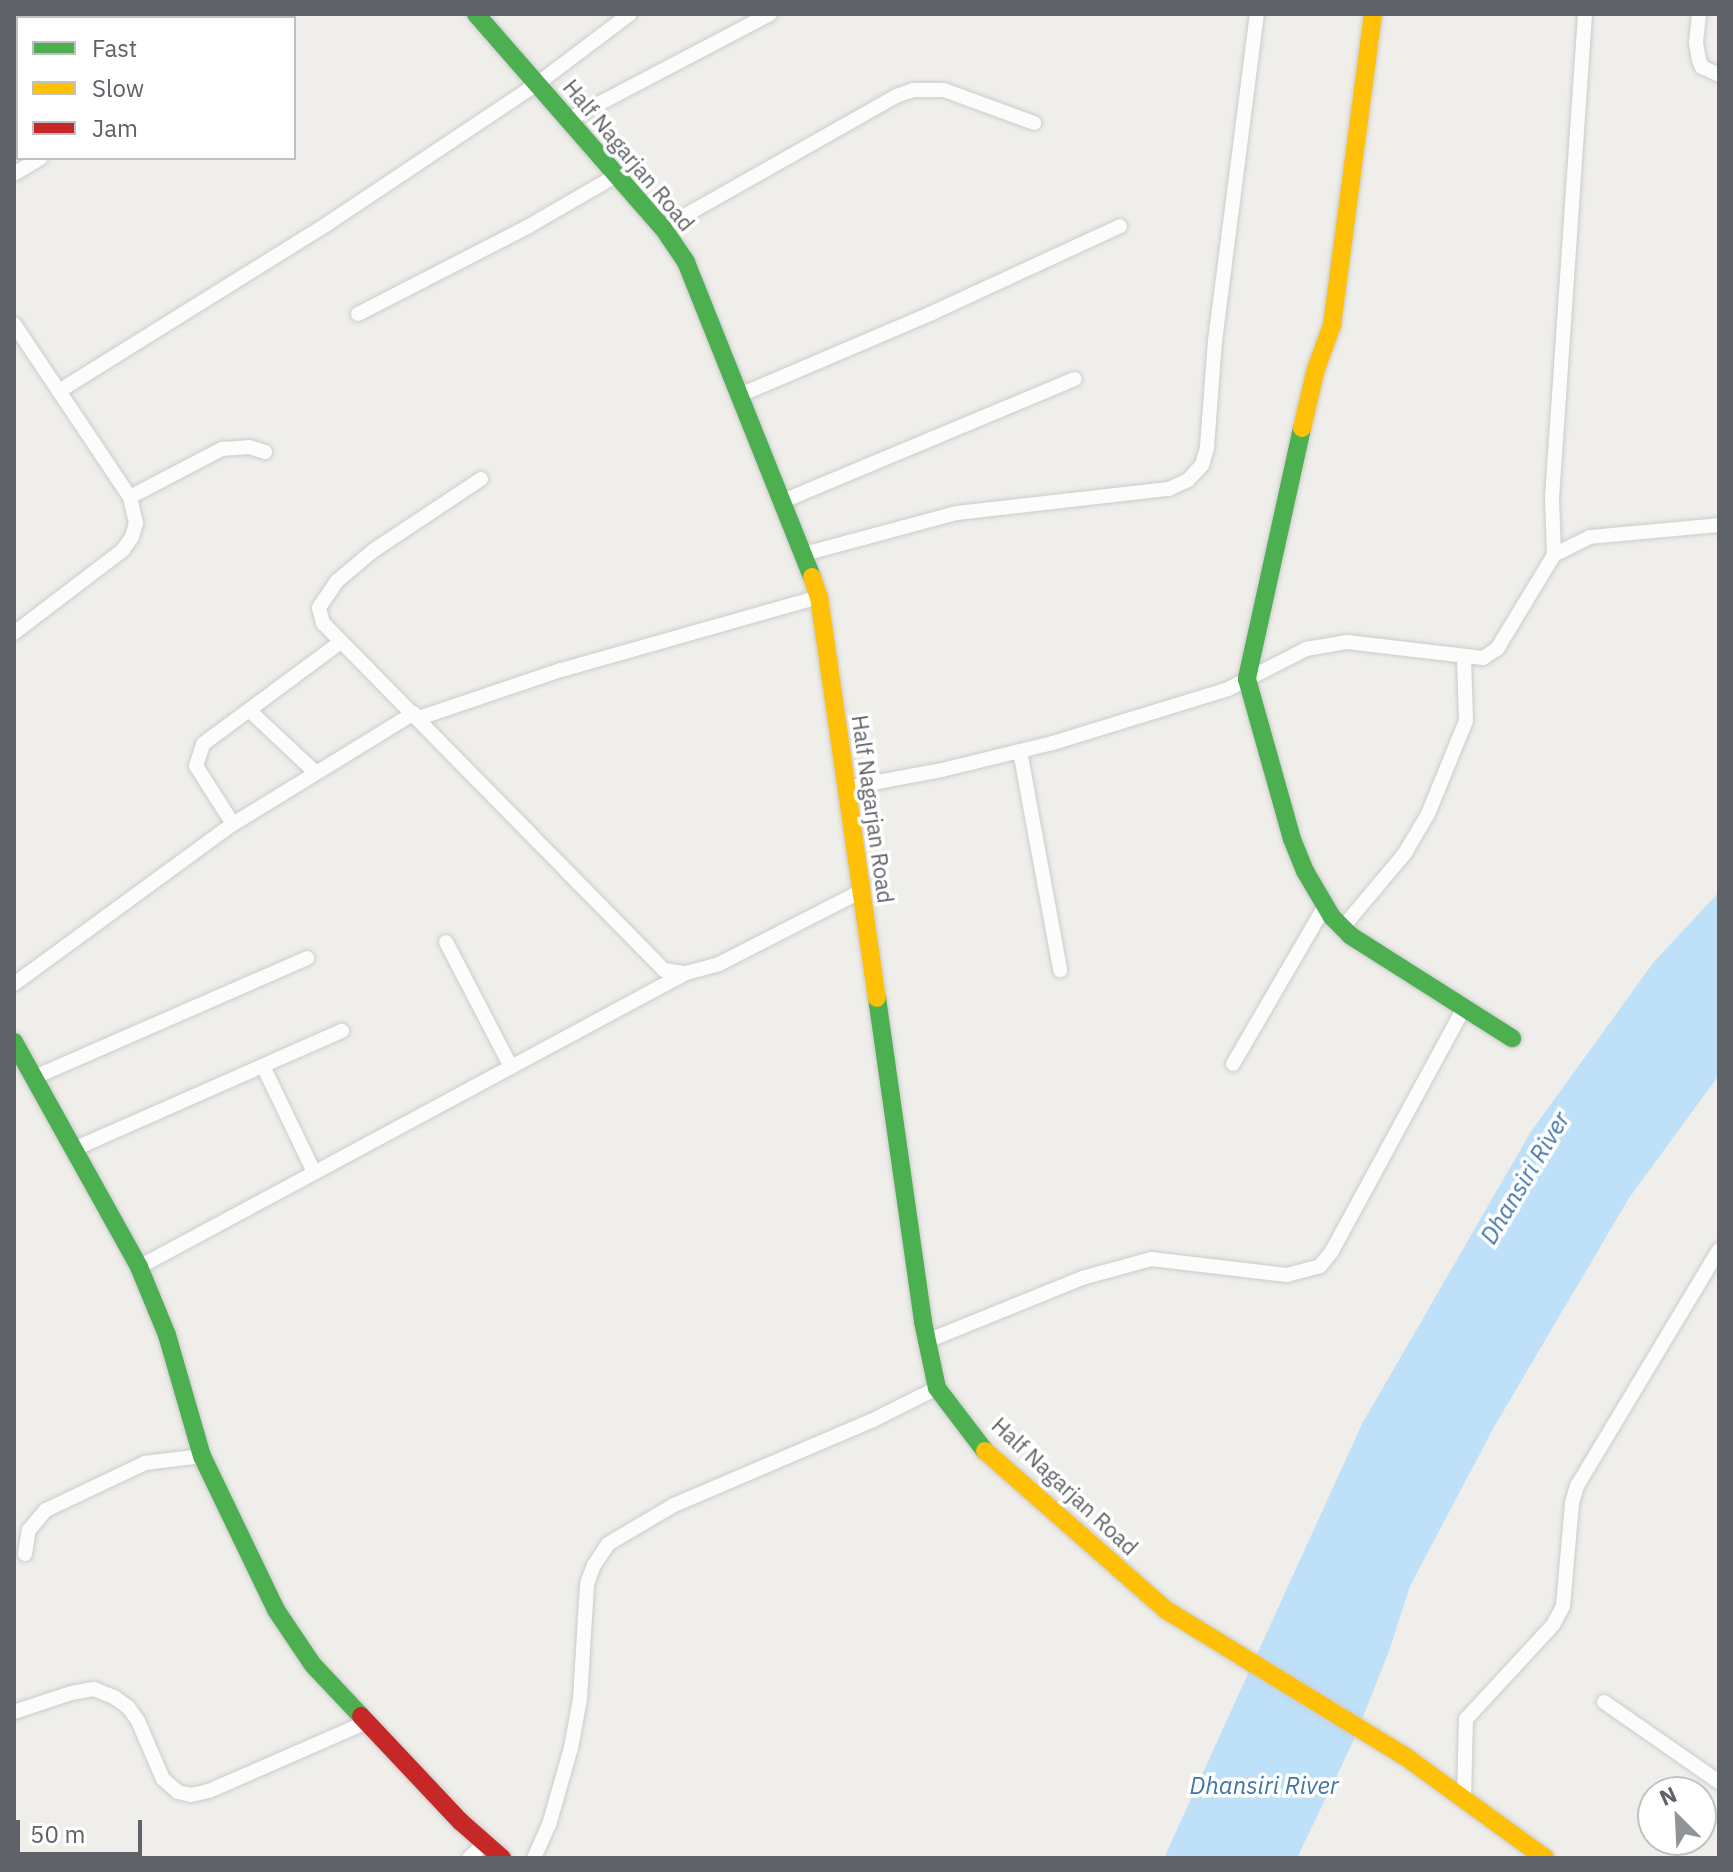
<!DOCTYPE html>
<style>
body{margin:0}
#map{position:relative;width:1733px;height:1872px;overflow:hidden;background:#efeeea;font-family:"IBM Plex Sans",sans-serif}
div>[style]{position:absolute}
.water>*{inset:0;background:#bfe0f9}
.roads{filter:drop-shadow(0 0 2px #cbcccc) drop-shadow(0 0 2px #cbcccc)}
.street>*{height:14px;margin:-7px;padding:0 7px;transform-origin:7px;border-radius:7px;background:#fdfcfc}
.fast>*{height:18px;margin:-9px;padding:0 9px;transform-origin:9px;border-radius:9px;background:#4caf50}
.slow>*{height:18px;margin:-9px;padding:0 9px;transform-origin:9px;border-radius:9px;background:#ffc107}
.jam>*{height:18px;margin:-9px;padding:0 9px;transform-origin:9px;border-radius:9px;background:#c62828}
span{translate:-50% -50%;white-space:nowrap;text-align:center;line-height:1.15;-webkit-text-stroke:7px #fff;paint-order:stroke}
.street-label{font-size:22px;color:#5f6368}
.water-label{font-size:24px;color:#4174aa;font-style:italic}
.frame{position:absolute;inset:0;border:16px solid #5f6368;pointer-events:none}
.legend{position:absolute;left:16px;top:16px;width:280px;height:144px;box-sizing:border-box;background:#fff;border:2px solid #bfc1c3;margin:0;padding:10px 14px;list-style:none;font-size:24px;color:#5f6368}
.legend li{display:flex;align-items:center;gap:16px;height:40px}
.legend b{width:40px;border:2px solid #bfc1c3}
.north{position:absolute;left:1637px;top:1776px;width:80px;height:80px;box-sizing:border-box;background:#fff;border:2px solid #bfc1c3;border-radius:50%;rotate:336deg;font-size:22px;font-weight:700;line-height:32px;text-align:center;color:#5f6368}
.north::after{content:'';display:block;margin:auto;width:28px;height:36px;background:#919496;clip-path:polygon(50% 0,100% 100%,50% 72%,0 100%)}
.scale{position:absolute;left:16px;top:1820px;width:126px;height:36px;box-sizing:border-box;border:4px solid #5f6368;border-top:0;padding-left:10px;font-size:24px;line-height:28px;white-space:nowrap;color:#5f6368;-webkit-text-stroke:6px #fff;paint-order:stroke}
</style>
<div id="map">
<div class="water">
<i style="clip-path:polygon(1719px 892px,1719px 1075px,1629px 1198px,1494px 1427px,1410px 1586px,1389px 1651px,1353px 1742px,1297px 1858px,1164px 1858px,1362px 1424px,1530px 1133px,1653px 963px)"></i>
</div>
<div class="roads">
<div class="street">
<i style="left:1699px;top:14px;width:29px;rotate:96deg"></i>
<i style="left:1696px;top:43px;width:17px;rotate:80deg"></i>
<i style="left:1699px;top:60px;width:8px;rotate:67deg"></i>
<i style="left:1702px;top:67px;width:19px;rotate:25deg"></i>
<i style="left:268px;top:18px;width:7px;rotate:-34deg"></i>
<i style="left:568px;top:120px;width:228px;rotate:-27.7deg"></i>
<i style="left:14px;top:174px;width:31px;rotate:-31deg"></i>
<i style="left:663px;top:228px;width:268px;rotate:-29.5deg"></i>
<i style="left:896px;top:96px;width:18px;rotate:-19deg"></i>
<i style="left:913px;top:90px;width:31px"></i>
<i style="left:944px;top:90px;width:96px;rotate:20.1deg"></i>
<i style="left:358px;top:314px;width:192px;rotate:-27.2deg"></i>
<i style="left:529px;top:226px;width:102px;rotate:-30.1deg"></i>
<i style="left:14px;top:324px;width:208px;rotate:56.2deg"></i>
<i style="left:130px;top:497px;width:27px;rotate:77deg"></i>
<i style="left:136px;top:523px;width:15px;rotate:106deg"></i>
<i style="left:132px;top:537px;width:16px;rotate:125deg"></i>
<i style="left:123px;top:550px;width:137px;rotate:142.7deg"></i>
<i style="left:59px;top:391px;width:316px;rotate:-31.9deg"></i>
<i style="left:327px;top:224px;width:252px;rotate:-33.7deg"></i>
<i style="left:537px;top:84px;width:116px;rotate:-37deg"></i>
<i style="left:740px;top:395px;width:209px;rotate:-23.1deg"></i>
<i style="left:932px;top:313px;width:207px;rotate:-24.8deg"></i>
<i style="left:481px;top:479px;width:128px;rotate:146.4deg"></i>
<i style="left:374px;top:550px;width:48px;rotate:140deg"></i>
<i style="left:337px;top:581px;width:32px;rotate:124deg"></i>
<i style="left:319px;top:608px;width:16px;rotate:75deg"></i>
<i style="left:323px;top:623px;width:487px;rotate:45.5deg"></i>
<i style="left:664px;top:970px;width:22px;rotate:8deg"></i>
<i style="left:686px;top:973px;width:34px;rotate:-15deg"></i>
<i style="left:719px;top:964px;width:158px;rotate:-27.1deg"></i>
<i style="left:130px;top:497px;width:104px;rotate:-27.6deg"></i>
<i style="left:222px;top:449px;width:27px;rotate:-4deg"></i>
<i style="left:249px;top:447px;width:17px;rotate:17deg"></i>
<i style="left:783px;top:501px;width:316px;rotate:-22.7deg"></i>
<i style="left:804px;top:554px;width:158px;rotate:-15deg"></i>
<i style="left:957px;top:513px;width:213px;rotate:-6.5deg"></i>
<i style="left:1169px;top:489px;width:21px;rotate:-25deg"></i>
<i style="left:1188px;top:480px;width:21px;rotate:-47deg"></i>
<i style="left:1202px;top:465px;width:19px;rotate:-74deg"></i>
<i style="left:1207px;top:447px;width:106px;rotate:-85.7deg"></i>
<i style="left:1215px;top:341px;width:330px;rotate:-82.7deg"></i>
<i style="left:1554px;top:555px;width:57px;rotate:-92deg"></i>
<i style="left:1552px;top:498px;width:485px;rotate:-86.1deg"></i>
<i style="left:251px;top:712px;width:89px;rotate:43.2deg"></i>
<i style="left:419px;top:718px;width:150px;rotate:-18.7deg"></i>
<i style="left:561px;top:670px;width:268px;rotate:-15.8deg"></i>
<i style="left:1020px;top:751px;width:223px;rotate:79.6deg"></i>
<i style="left:846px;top:788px;width:98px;rotate:-10.6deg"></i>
<i style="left:942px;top:770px;width:114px;rotate:-13.7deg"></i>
<i style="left:1053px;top:743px;width:183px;rotate:-17.1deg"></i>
<i style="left:1228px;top:689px;width:88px;rotate:-27.1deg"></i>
<i style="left:1306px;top:649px;width:42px;rotate:-9.7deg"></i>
<i style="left:1347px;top:642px;width:137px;rotate:6.7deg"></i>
<i style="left:1483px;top:658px;width:17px;rotate:-33deg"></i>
<i style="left:1497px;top:649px;width:110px;rotate:-58.8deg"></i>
<i style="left:1554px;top:555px;width:40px;rotate:-26.6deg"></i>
<i style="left:1590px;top:537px;width:130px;rotate:-5.3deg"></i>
<i style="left:233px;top:824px;width:69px;rotate:-122.5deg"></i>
<i style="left:196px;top:766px;width:23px;rotate:-72deg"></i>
<i style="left:203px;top:744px;width:172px;rotate:-36.5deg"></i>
<i style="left:1343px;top:927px;width:97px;rotate:-50deg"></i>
<i style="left:1405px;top:853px;width:45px;rotate:-59.5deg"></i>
<i style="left:1428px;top:814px;width:100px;rotate:-67.8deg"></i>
<i style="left:1466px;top:721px;width:65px;rotate:-91.8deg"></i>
<i style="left:446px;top:942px;width:141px;rotate:62.5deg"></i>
<i style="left:14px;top:984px;width:271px;rotate:-36.2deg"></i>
<i style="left:233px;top:824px;width:212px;rotate:-31.5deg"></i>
<i style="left:1233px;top:1064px;width:183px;rotate:-59.8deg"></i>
<i style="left:263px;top:1066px;width:118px;rotate:64.3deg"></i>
<i style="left:35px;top:1077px;width:297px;rotate:-23.6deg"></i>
<i style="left:74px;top:1149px;width:293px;rotate:-23.8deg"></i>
<i style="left:139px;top:1267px;width:621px;rotate:-28.26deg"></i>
<i style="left:927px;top:1341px;width:167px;rotate:-22.1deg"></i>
<i style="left:1082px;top:1278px;width:72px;rotate:-15.4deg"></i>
<i style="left:1151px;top:1259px;width:137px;rotate:6.7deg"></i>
<i style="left:1287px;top:1275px;width:34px;rotate:-15deg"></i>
<i style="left:1320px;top:1266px;width:19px;rotate:-51deg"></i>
<i style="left:1332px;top:1251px;width:277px;rotate:-61.5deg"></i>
<i style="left:25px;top:1554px;width:24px;rotate:-81deg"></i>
<i style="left:29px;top:1530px;width:26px;rotate:-50deg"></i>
<i style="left:46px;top:1510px;width:110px;rotate:-25.4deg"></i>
<i style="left:145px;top:1463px;width:57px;rotate:-7deg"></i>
<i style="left:1604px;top:1702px;width:140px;rotate:34.8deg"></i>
<i style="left:14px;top:1712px;width:60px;rotate:-18.4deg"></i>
<i style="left:71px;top:1693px;width:23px;rotate:-10deg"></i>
<i style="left:94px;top:1689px;width:22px;rotate:22deg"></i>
<i style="left:114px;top:1697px;width:17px;rotate:36deg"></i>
<i style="left:128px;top:1707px;width:17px;rotate:54deg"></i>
<i style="left:138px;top:1721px;width:63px;rotate:66.7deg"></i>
<i style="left:163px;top:1779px;width:20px;rotate:41deg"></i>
<i style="left:178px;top:1792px;width:13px;rotate:13deg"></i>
<i style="left:191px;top:1795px;width:18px;rotate:-13deg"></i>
<i style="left:209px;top:1791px;width:172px;rotate:-23.6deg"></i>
<i style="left:1464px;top:1799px;width:80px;rotate:-88.6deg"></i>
<i style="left:1466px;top:1719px;width:128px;rotate:-47.2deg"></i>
<i style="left:1553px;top:1625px;width:21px;rotate:-62deg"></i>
<i style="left:1563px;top:1606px;width:103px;rotate:-85deg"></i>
<i style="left:1572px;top:1503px;width:18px;rotate:-74deg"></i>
<i style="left:1577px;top:1486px;width:275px;rotate:-59deg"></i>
<i style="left:469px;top:1858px;width:21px;rotate:-43deg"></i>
<i style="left:534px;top:1858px;width:36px;rotate:-66deg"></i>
<i style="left:549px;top:1825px;width:80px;rotate:-74.1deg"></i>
<i style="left:571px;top:1748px;width:50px;rotate:-79.6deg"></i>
<i style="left:580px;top:1699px;width:115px;rotate:-86.5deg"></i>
<i style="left:587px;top:1584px;width:20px;rotate:-70deg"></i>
<i style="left:594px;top:1565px;width:25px;rotate:-56deg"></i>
<i style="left:608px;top:1544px;width:77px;rotate:-30.6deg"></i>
<i style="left:674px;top:1505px;width:214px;rotate:-23.1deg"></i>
<i style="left:871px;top:1421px;width:74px;rotate:-26.6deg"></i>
</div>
<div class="fast">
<i style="left:476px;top:14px;width:284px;rotate:48.9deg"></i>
<i style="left:663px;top:228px;width:41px;rotate:55.9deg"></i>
<i style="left:686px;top:262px;width:339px;rotate:68.2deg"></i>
<i style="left:1302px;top:428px;width:257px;rotate:102.4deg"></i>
<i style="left:1247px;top:679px;width:166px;rotate:74.3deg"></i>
<i style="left:1292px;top:839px;width:35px;rotate:68deg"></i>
<i style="left:1305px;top:871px;width:53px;rotate:59.6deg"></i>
<i style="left:1332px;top:917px;width:27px;rotate:45deg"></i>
<i style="left:1351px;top:936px;width:191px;rotate:32.4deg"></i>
<i style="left:877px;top:998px;width:327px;rotate:81.9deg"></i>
<i style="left:923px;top:1322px;width:67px;rotate:78deg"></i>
<i style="left:937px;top:1388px;width:79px;rotate:52.7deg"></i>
<i style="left:14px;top:1042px;width:257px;rotate:60.9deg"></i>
<i style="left:139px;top:1267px;width:74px;rotate:67.6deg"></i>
<i style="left:167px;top:1335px;width:126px;rotate:73.9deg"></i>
<i style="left:202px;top:1456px;width:171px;rotate:64.3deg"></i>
<i style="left:276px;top:1610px;width:66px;rotate:56.1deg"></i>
<i style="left:313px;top:1665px;width:70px;rotate:46.7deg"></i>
</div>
<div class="slow">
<i style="left:1302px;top:428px;width:61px;rotate:-76.7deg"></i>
<i style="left:1316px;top:369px;width:47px;rotate:-70deg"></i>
<i style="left:1332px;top:325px;width:314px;rotate:-82.5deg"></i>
<i style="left:812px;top:577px;width:21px;rotate:71deg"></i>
<i style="left:819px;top:597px;width:405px;rotate:81.8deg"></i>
<i style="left:985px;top:1451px;width:241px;rotate:41.3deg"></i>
<i style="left:1166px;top:1610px;width:281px;rotate:31.5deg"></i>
<i style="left:1406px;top:1757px;width:172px;rotate:36deg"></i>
</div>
<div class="jam">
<i style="left:361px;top:1716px;width:146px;rotate:46.7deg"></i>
<i style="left:461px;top:1822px;width:55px;rotate:41.3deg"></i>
</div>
</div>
<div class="street-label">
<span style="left:629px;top:155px;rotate:50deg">Half Nagarjan Road</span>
<span style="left:873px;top:809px;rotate:82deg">Half Nagarjan Road</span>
<span style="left:1065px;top:1486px;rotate:43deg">Half Nagarjan Road</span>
</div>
<div class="water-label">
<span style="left:1525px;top:1178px;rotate:-59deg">Dhansiri River</span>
<span style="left:1264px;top:1786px">Dhansiri River</span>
</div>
<div class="frame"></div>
<ul class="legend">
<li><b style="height:10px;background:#4caf50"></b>Fast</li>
<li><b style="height:10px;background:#ffc107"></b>Slow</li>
<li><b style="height:10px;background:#c62828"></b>Jam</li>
</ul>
<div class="north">N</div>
<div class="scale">50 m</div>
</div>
